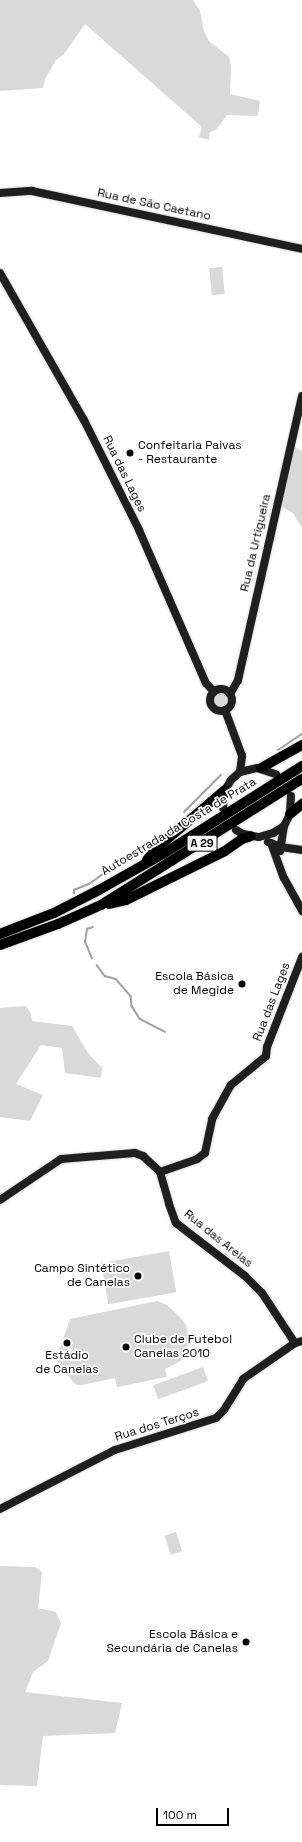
<!DOCTYPE html>
<meta charset="utf-8">
<style>
body{margin:0}
#map{position:relative;width:302px;height:1842px;overflow:hidden;background:#fff;font-family:"Space Grotesk",sans-serif}
div>[style]{position:absolute}
.green>*{inset:0;background:#d9d9d9;transform-origin:0 0}
.round{border-radius:50%}
.stream>*{height:1.5px;margin:-0.75px;padding:0 0.75px;transform-origin:0.75px;border-radius:0.75px;background:#a0a0a0}
.roads{filter:drop-shadow(0 0 1px #dbdbdb) drop-shadow(0 0 1px #dbdbdb)}
.secondary>*{height:8px;margin:-4px;padding:0 4px;transform-origin:4px;border-radius:4px;background:#1f1f1f}
.secondary>.ring{margin:-4px;padding:0;box-sizing:content-box;background:none;border:8px solid #1f1f1f;border-radius:50%}
.highway>*{height:10px;margin:-5px;padding:0 5px;transform-origin:5px;border-radius:5px;background:#000}
.dots>*{width:11px;height:11px;translate:-50% -50%;box-sizing:border-box;border:2px solid #fff;border-radius:50%}
span{translate:-50% -50%;white-space:nowrap;text-align:center;line-height:1.15;-webkit-text-stroke:3.5px #fff;paint-order:stroke}
.shield-label span{padding:1px 3px;background:#fff;border:1px solid;border-radius:3px;-webkit-text-stroke-width:0}
.shield-label{font-size:11px;color:#000;font-weight:700}
.street-label{font-size:12px;color:#000}
.poi-label{font-size:12px;color:#000}
.left{translate:0 -50%;text-align:left}
.right{translate:-100% -50%;text-align:right}
.scale{position:absolute;left:156px;top:1808px;width:73px;height:18px;box-sizing:border-box;border:2px solid #000;border-top:0;padding-left:5px;font-size:12px;line-height:14px;white-space:nowrap;color:#000;-webkit-text-stroke:3px #fff;paint-order:stroke}
</style>
<div id="map">
<div class="green">
<i style="clip-path:polygon(0 0,193px 0,200px 11px,204px 31px,209px 41px,229px 57px,231px 66px,230px 94px,260px 101px,258px 116px,227px 115px,216px 130px,210px 132px,209px 140px,199px 137px,202px 127px,85px 24px,64px 54px,56px 60px,45px 79px,43px 88px,0 91px)"></i>
<i style="left:222px;top:267px;width:27px;height:13px;rotate:84deg"></i>
<i style="clip-path:polygon(294px 447px,302px 451px,302px 528px,293px 513px,281px 506px)"></i>
<i class="round" style="left:213px;top:693px;width:14px;height:14px"></i>
<i style="clip-path:polygon(26px 1006px,31px 1014px,32px 1021px,72px 1026px,88px 1053px,102px 1068px,101px 1078px,65px 1073px,62px 1048px,41px 1045px,16px 1084px,43px 1095px,30px 1121px,0 1117px,0 1008px)"></i>
<i style="left:169px;top:1251px;width:42px;height:69px;rotate:80deg"></i>
<i style="clip-path:polygon(157px 1301px,167px 1305px,180px 1317px,186px 1325px,188px 1333px,188px 1345px,185px 1353px,181px 1361px,165px 1369px,167px 1377px,117px 1387px,115px 1378px,82px 1385px,77px 1385px,73px 1382px,56px 1359px,70px 1319px)"></i>
<i style="left:203px;top:1367px;width:15px;height:53px;rotate:70deg"></i>
<i style="left:176px;top:1532px;width:20px;height:12px;rotate:72deg"></i>
<i style="clip-path:polygon(0 1566px,35px 1567px,42px 1572px,38px 1608px,56px 1612px,61px 1623px,48px 1661px,33px 1672px,25px 1692px,122px 1703px,115px 1733px,43px 1736px,37px 1786px,0 1785px)"></i>
</div>
<div class="stream">
<i style="left:278px;top:750px;width:29px;rotate:-34deg"></i>
<i style="left:184px;top:812px;width:52px;rotate:-45deg"></i>
<i style="left:74px;top:894px;width:4px;rotate:-90deg"></i>
<i style="left:74px;top:890px;width:16px;rotate:-22deg"></i>
<i style="left:89px;top:884px;width:59px;rotate:-35.3deg"></i>
<i style="left:92px;top:959px;width:18px;rotate:-112deg"></i>
<i style="left:85px;top:942px;width:13px;rotate:-81deg"></i>
<i style="left:87px;top:929px;width:6px;rotate:-18deg"></i>
<i style="left:97px;top:965px;width:14px;rotate:54deg"></i>
<i style="left:105px;top:976px;width:11px;rotate:15deg"></i>
<i style="left:116px;top:979px;width:23px;rotate:49deg"></i>
<i style="left:131px;top:996px;width:10px;rotate:84deg"></i>
<i style="left:132px;top:1006px;width:15px;rotate:58deg"></i>
<i style="left:140px;top:1019px;width:28px;rotate:27deg"></i>
</div>
<div class="roads">
<div class="secondary">
<i style="left:0;top:193px;width:32px;rotate:-4deg"></i>
<i style="left:32px;top:191px;width:276px;rotate:12.1deg"></i>
<i style="left:0;top:273px;width:169px;rotate:60.3deg"></i>
<i style="left:84px;top:420px;width:123px;rotate:63.4deg"></i>
<i style="left:139px;top:530px;width:167px;rotate:66.4deg"></i>
<i style="left:206px;top:683px;width:12px;rotate:48deg"></i>
<i class="ring" style="left:210px;top:689px;width:14px;height:14px"></i>
<i style="left:230px;top:694px;width:16px;rotate:-60deg"></i>
<i style="left:238px;top:680px;width:291px;rotate:-77.3deg"></i>
<i style="left:225px;top:710px;width:49px;rotate:69.7deg"></i>
<i style="left:242px;top:756px;width:16px;rotate:97deg"></i>
<i style="left:223px;top:808px;width:18px;rotate:-84deg"></i>
<i style="left:225px;top:790px;width:12px;rotate:-59deg"></i>
<i style="left:231px;top:780px;width:12px;rotate:-42deg"></i>
<i style="left:240px;top:772px;width:17px;rotate:-13deg"></i>
<i style="left:257px;top:768px;width:20px;rotate:18deg"></i>
<i style="left:236px;top:830px;width:8px;rotate:30deg"></i>
<i style="left:243px;top:834px;width:16px;rotate:11deg"></i>
<i style="left:259px;top:837px;width:15px;rotate:-16deg"></i>
<i style="left:273px;top:833px;width:13px;rotate:-32deg"></i>
<i style="left:284px;top:826px;width:13px;rotate:-63deg"></i>
<i style="left:290px;top:814px;width:18px;rotate:-87deg"></i>
<i style="left:268px;top:842px;width:14px;rotate:21deg"></i>
<i style="left:281px;top:847px;width:21px;rotate:8deg"></i>
<i style="left:271px;top:843px;width:37px;rotate:70deg"></i>
<i style="left:284px;top:878px;width:38px;rotate:61deg"></i>
<i style="left:280px;top:851px;width:25px;rotate:-81deg"></i>
<i style="left:160px;top:1172px;width:39px;rotate:-19deg"></i>
<i style="left:197px;top:1159px;width:10px;rotate:-37deg"></i>
<i style="left:205px;top:1153px;width:35px;rotate:-78deg"></i>
<i style="left:212px;top:1119px;width:39px;rotate:-61deg"></i>
<i style="left:231px;top:1085px;width:45px;rotate:-39.6deg"></i>
<i style="left:266px;top:1056px;width:9px;rotate:-84deg"></i>
<i style="left:267px;top:1047px;width:97px;rotate:-68.7deg"></i>
<i style="left:0;top:1200px;width:73px;rotate:-33.9deg"></i>
<i style="left:61px;top:1159px;width:74px;rotate:-4.6deg"></i>
<i style="left:135px;top:1153px;width:9px;rotate:21deg"></i>
<i style="left:143px;top:1156px;width:23px;rotate:43deg"></i>
<i style="left:160px;top:1172px;width:33px;rotate:74deg"></i>
<i style="left:169px;top:1204px;width:20px;rotate:70deg"></i>
<i style="left:176px;top:1223px;width:87px;rotate:37.5deg"></i>
<i style="left:245px;top:1276px;width:24px;rotate:45deg"></i>
<i style="left:262px;top:1293px;width:60px;rotate:56.6deg"></i>
<i style="left:0;top:1509px;width:129px;rotate:-27.2deg"></i>
<i style="left:115px;top:1450px;width:106px;rotate:-17.6deg"></i>
<i style="left:216px;top:1418px;width:11px;rotate:-45deg"></i>
<i style="left:224px;top:1410px;width:36px;rotate:-58deg"></i>
<i style="left:243px;top:1379px;width:63px;rotate:-34.7deg"></i>
<i style="left:295px;top:1343px;width:7px;rotate:-16deg"></i>
</div>
<div class="highway">
<i style="left:261px;top:768px;width:47px;rotate:-29.3deg"></i>
<i style="left:290px;top:814px;width:16px;rotate:-40deg"></i>
<i style="left:147px;top:860px;width:17px;rotate:-50deg"></i>
<i style="left:158px;top:847px;width:88px;rotate:-40.4deg"></i>
<i style="left:109px;top:904px;width:17px;rotate:-13deg"></i>
<i style="left:126px;top:900px;width:110px;rotate:-26.3deg"></i>
<i style="left:225px;top:851px;width:21px;rotate:-35deg"></i>
<i style="left:242px;top:839px;width:9px;rotate:-18deg"></i>
<i style="left:0;top:934px;width:58px;rotate:-21.3deg"></i>
<i style="left:54px;top:913px;width:51px;rotate:-27.1deg"></i>
<i style="left:99px;top:890px;width:73px;rotate:-29.4deg"></i>
<i style="left:163px;top:854px;width:165px;rotate:-32.3deg"></i>
<i style="left:0;top:945px;width:62px;rotate:-19.9deg"></i>
<i style="left:58px;top:924px;width:47px;rotate:-23.8deg"></i>
<i style="left:101px;top:905px;width:237px;rotate:-32.1deg"></i>
</div>
</div>
<div class="dots">
<i style="left:130px;top:453px;background:#000"></i>
<i style="left:242px;top:984px;background:#000"></i>
<i style="left:138px;top:1276px;background:#000"></i>
<i style="left:67px;top:1343px;background:#000"></i>
<i style="left:126px;top:1347px;background:#000"></i>
<i style="left:246px;top:1642px;background:#000"></i>
</div>
<div class="shield-label">
<span style="left:202px;top:843px">A 29</span>
</div>
<div class="street-label">
<span style="left:154px;top:205px;rotate:12deg">Rua de São Caetano</span>
<span style="left:124px;top:474px;rotate:64deg">Rua das Lages</span>
<span style="left:256px;top:543px;rotate:-77deg">Rua da Urtigueira</span>
<span style="left:179px;top:827px;rotate:-31deg">Autoestrada da Costa de Prata</span>
<span style="left:272px;top:1002px;rotate:-69deg">Rua das Lages</span>
<span style="left:218px;top:1239px;rotate:39deg">Rua das Areias</span>
<span style="left:157px;top:1425px;rotate:-17deg">Rua dos Terços</span>
</div>
<div class="poi-label">
<span class="left" style="left:138px;top:453px">Confeitaria Paivas<br>- Restaurante</span>
<span class="right" style="left:234px;top:984px">Escola Básica<br>de Megide</span>
<span class="right" style="left:130px;top:1276px">Campo Sintético<br>de Canelas</span>
<span class="left" style="left:134px;top:1347px">Clube de Futebol<br>Canelas 2010</span>
<span style="left:67px;top:1363px">Estádio<br>de Canelas</span>
<span class="right" style="left:238px;top:1642px">Escola Básica e<br>Secundária de Canelas</span>
</div>
<div class="scale">100 m</div>
</div>
